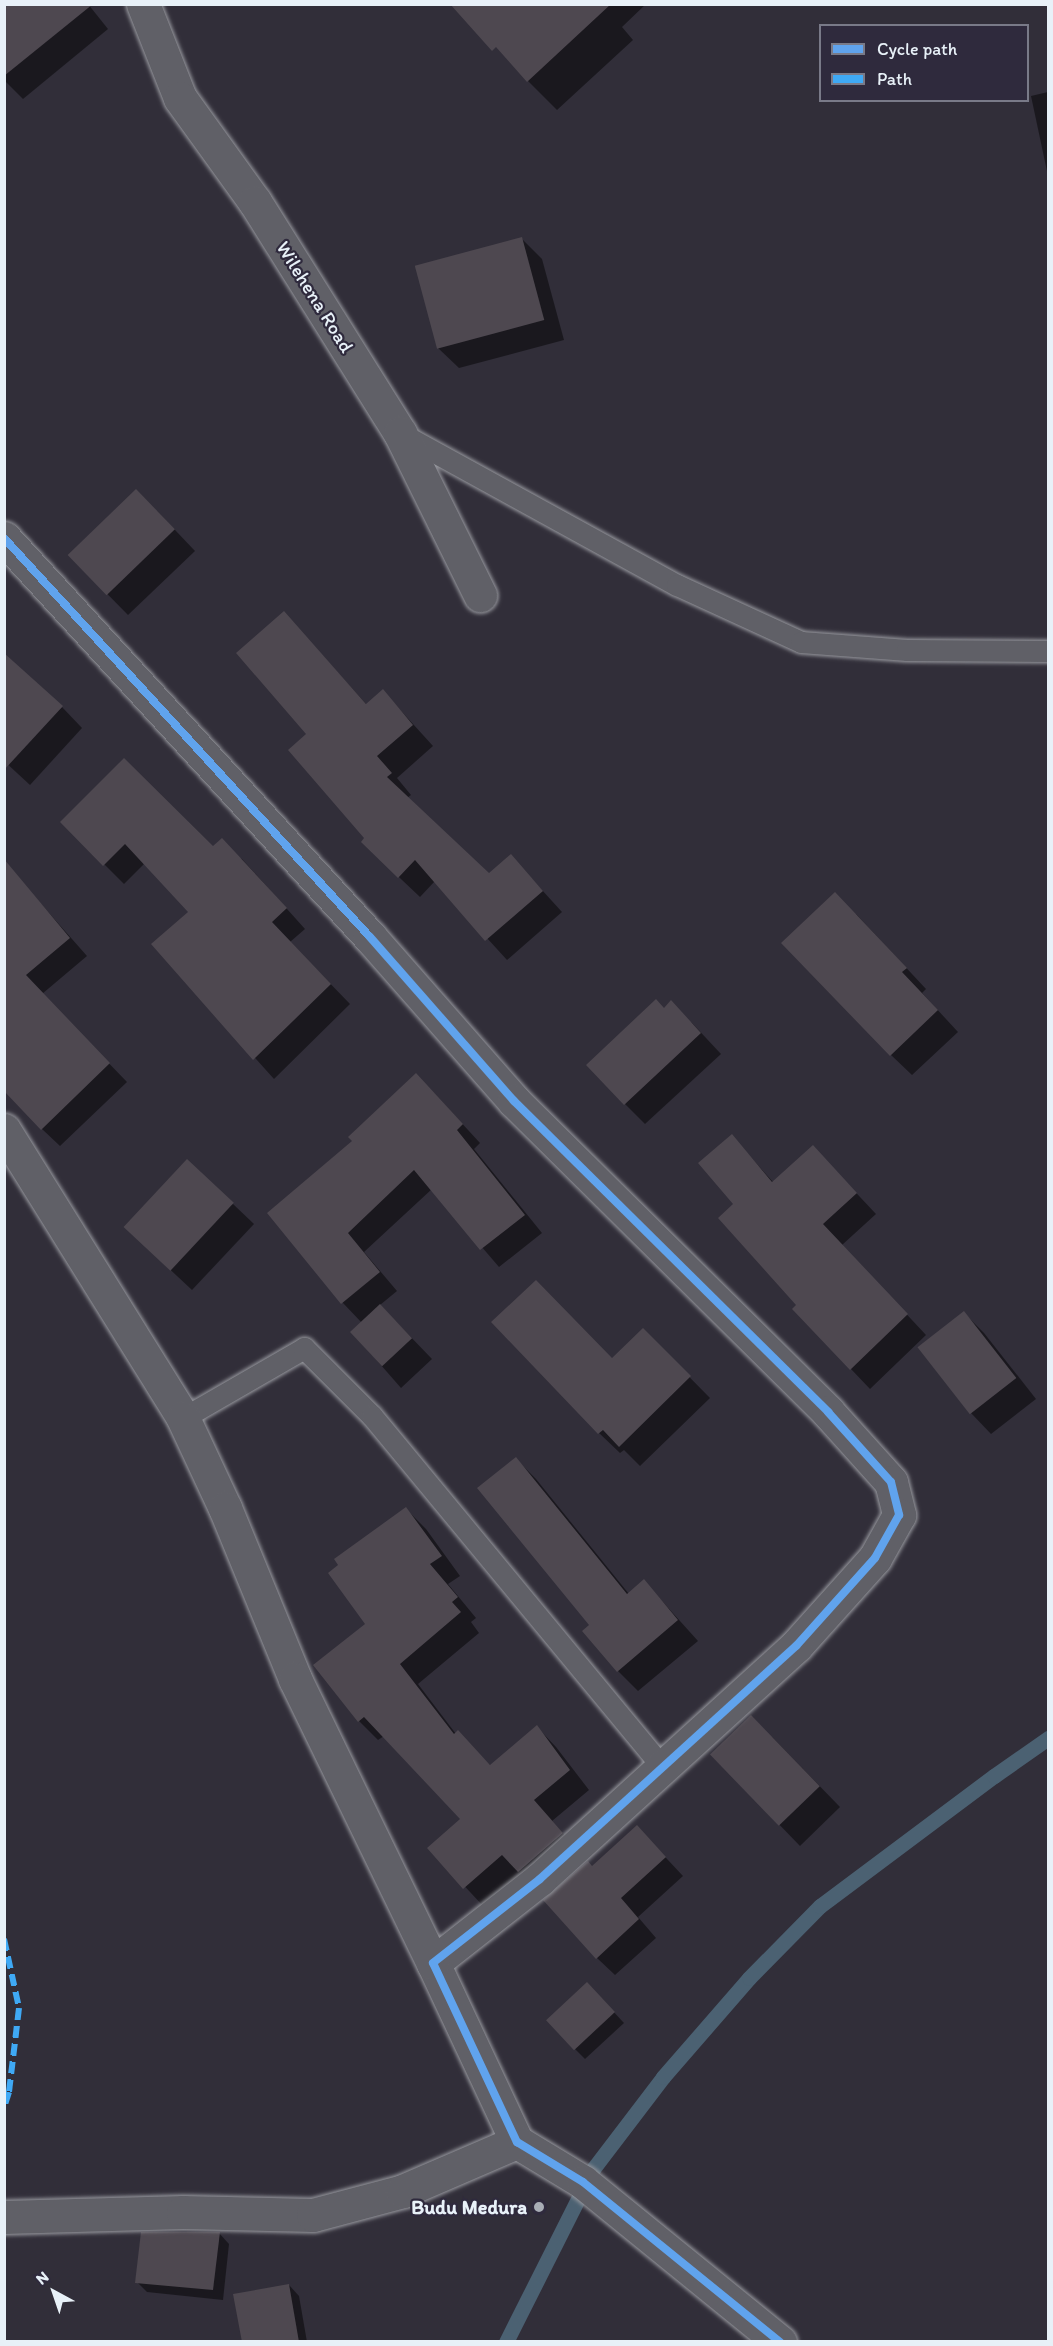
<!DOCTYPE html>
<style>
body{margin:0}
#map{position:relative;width:1053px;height:2346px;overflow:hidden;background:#312e39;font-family:Itim,sans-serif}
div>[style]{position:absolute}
.shadow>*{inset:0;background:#0007}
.stream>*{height:15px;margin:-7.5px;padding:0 7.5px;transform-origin:7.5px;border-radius:7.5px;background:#4b6172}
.building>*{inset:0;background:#4e4850;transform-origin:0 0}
.roads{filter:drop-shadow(0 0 2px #98999f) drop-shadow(0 0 2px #98999f)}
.service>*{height:21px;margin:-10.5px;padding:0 10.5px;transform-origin:10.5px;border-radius:10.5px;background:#606067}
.minor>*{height:33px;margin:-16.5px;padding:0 16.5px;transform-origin:16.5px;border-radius:16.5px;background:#606067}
.quiet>*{height:6px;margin-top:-3px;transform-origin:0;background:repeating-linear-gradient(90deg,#3fa9f5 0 12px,transparent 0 18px)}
.cycleway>*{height:8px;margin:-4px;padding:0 4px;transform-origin:4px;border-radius:4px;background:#60a3ed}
.dots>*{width:16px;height:16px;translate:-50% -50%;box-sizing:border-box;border:3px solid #2f2a3d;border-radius:50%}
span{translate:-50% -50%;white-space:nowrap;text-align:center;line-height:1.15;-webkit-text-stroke:4.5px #2f2a3d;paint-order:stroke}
.street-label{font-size:20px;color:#e8f1f8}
.poi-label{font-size:20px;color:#e8f1f8;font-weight:700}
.right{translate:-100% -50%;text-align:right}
.frame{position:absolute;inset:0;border:6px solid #e8f1f8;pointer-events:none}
.legend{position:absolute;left:819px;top:24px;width:210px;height:78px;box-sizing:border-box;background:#2f2a3d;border:2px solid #797a88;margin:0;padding:8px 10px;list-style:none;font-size:18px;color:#e8f1f8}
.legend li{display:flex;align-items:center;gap:12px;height:30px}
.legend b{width:30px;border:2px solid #797a88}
.north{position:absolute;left:24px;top:2262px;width:60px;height:60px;-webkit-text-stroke:4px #2f2a3d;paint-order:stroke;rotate:320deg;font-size:16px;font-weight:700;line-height:24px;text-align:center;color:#e8f1f8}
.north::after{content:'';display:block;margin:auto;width:21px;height:27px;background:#e8f1f8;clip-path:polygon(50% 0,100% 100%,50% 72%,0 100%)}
</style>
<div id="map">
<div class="shadow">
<i style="clip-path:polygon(4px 4px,88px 4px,108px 29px,23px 99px,4px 80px)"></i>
<i style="clip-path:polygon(513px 4px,646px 4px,622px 27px,633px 40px,557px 110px,528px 81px)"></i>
<i style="clip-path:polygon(1048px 92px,1048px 176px,1031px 96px)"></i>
<i style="clip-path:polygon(521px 238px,542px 259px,564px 340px,459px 368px,438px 348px)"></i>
<i style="clip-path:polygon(157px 511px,195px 551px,128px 615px,69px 555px)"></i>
<i style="clip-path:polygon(284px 613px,367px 705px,383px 691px,433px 746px,397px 778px,411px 795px,407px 798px,489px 875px,511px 856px,562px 912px,507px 960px,435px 881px,420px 897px,383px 862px,366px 838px,308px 735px)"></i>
<i style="clip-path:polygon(62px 707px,82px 728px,30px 785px,4px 761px)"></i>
<i style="clip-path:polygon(62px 822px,213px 848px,242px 859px,305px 929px,290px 942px,350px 1004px,274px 1079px,153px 944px,190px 912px,145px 863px,124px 884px)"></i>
<i style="clip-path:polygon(12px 871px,87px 956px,42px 994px,127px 1082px,60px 1146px,42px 1129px)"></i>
<i style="clip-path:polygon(856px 914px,926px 989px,922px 993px,958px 1032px,912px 1075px,891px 1055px)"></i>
<i style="clip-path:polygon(664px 1009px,692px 1023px,721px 1054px,645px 1124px,625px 1104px)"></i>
<i style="clip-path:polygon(434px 1093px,480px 1143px,474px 1149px,542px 1233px,499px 1267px,432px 1189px,364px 1252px,397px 1291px,380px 1305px,432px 1359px,401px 1388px,352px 1332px,362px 1323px,343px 1303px,269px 1213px)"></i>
<i style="clip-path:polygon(732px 1136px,773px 1182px,813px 1147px,876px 1214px,842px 1245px,926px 1335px,870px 1389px,794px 1309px,798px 1305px,735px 1204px)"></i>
<i style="clip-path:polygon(233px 1204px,254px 1224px,192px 1290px,146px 1247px)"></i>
<i style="clip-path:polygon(964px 1313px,984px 1333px,1036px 1399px,991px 1434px,971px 1413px)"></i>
<i style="clip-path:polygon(643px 1330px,710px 1398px,640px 1466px,624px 1450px,620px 1453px,599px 1433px,612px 1360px)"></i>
<i style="clip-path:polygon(516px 1459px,536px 1479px,629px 1594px,644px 1581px,698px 1641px,638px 1691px,618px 1671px,591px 1626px)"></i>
<i style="clip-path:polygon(406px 1509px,426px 1529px,460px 1576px,448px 1584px,476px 1618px,471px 1622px,479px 1633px,418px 1684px,456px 1734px,491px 1766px,537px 1727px,556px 1747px,589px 1790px,552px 1821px,581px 1853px,484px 1907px,429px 1848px,462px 1819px,384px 1736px,378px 1740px,359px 1721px,367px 1624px)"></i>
<i style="clip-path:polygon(772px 1737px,840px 1807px,800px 1846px,712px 1755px)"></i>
<i style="clip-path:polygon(637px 1827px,683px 1876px,638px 1917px,656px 1938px,615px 1975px,597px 1958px,592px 1868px)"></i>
<i style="clip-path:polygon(597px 1994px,624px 2023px,585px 2059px,575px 2049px)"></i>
<i style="clip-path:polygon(219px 2233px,229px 2244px,223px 2300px,147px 2292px,137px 2282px)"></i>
<i style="clip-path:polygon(289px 2285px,299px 2296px,307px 2342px,244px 2342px)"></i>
</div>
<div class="stream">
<i style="left:506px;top:2342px;width:194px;rotate:-63.3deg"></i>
<i style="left:593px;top:2169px;width:116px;rotate:-52.7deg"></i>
<i style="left:663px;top:2077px;width:131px;rotate:-49deg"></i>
<i style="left:749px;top:1978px;width:101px;rotate:-45.4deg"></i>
<i style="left:820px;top:1906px;width:217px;rotate:-36.8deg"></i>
<i style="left:994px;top:1776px;width:66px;rotate:-35.1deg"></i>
</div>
<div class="building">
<i style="clip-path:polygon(4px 4px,93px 4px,4px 76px)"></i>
<i style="clip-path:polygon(450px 4px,611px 4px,527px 82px,496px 47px,492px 51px)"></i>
<i style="left:522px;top:237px;width:86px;height:111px;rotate:75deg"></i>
<i style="left:136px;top:489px;width:56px;height:95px;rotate:46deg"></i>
<i style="clip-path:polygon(284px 611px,366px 704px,383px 689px,413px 725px,377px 756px,392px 773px,387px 777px,489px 873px,511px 854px,543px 891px,485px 941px,415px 860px,398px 878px,361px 842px,364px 838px,288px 750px,306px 734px,236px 653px)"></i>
<i style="clip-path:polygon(4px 653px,63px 706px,4px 770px)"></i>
<i style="clip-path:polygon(124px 758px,213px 846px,222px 838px,287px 908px,272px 922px,331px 984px,253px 1060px,151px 944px,188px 912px,125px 844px,103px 866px,60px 822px)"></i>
<i style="clip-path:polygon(4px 859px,70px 938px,26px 975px,110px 1063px,41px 1130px,4px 1091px)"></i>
<i style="clip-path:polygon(835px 892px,907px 968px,902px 972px,938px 1010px,890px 1056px,781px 943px)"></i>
<i style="clip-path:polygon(656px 999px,664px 1008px,671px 1000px,701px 1033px,624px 1105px,586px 1065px)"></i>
<i style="clip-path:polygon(416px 1073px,463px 1124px,457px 1130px,525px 1215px,480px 1250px,414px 1170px,348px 1233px,380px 1272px,341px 1304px,267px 1213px,352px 1141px,348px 1137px)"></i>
<i style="clip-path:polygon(732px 1134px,772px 1182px,813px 1145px,857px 1193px,823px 1224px,908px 1314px,850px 1370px,792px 1309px,796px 1305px,718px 1218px,733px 1204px,698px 1163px)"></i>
<i style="left:187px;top:1159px;width:64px;height:93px;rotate:43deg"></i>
<i style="clip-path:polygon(536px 1280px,612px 1358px,643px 1328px,691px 1376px,619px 1447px,603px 1430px,598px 1434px,491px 1322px)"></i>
<i style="left:380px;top:1304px;width:47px;height:41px;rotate:47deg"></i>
<i style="left:964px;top:1311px;width:85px;height:59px;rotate:52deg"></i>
<i style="clip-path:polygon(516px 1457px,627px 1594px,644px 1579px,678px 1620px,617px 1672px,582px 1631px,589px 1625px,477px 1488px)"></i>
<i style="clip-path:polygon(406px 1507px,442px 1556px,430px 1564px,458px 1597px,452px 1602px,461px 1612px,400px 1664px,454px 1734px,458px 1730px,490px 1765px,537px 1725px,570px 1770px,534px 1800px,563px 1833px,518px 1872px,502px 1855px,463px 1889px,427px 1848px,460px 1819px,364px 1717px,358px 1722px,313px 1665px,365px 1624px,328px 1573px,338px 1565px,334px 1559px)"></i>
<i style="left:751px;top:1715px;width:99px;height:57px;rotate:46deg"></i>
<i style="clip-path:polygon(637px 1825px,666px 1857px,621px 1898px,639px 1919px,596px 1959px,543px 1900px,588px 1861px,592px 1866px)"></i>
<i style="left:587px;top:1982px;width:41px;height:56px;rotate:47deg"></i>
<i style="clip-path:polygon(141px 2232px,220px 2232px,213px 2290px,135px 2283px)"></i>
<i style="clip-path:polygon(289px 2284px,299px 2342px,242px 2342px,233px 2294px)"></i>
</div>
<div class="roads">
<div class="service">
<i style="left:400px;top:433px;width:316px;rotate:28.8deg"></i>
<i style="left:677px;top:585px;width:136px;rotate:24.7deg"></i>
<i style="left:801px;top:642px;width:106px;rotate:4.3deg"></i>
<i style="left:907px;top:650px;width:141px;rotate:0.4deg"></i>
<i style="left:183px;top:1418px;width:140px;rotate:-30deg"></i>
<i style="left:304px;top:1348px;width:96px;rotate:45deg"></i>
<i style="left:372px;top:1416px;width:455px;rotate:50.4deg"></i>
</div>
<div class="minor">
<i style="left:143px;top:4px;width:101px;rotate:68.5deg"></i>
<i style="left:180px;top:98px;width:128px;rotate:54.2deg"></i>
<i style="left:255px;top:202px;width:273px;rotate:57.9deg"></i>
<i style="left:400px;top:433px;width:181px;rotate:63.7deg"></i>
<i style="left:4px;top:538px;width:541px;rotate:47.47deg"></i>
<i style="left:370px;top:937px;width:218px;rotate:48.7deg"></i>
<i style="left:514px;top:1101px;width:442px;rotate:44.7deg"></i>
<i style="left:828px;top:1412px;width:94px;rotate:48deg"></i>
<i style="left:891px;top:1482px;width:34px;rotate:76deg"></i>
<i style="left:899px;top:1515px;width:49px;rotate:119.2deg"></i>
<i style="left:875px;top:1558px;width:118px;rotate:131.9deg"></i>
<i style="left:796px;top:1646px;width:346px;rotate:137.7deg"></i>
<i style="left:540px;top:1879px;width:136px;rotate:141.9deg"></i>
<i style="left:433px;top:1963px;width:198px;rotate:64.9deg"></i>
<i style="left:517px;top:2142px;width:77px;rotate:31.2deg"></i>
<i style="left:583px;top:2182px;width:254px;rotate:39.1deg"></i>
<i style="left:4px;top:1130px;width:339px;rotate:58.1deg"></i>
<i style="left:183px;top:1418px;width:99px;rotate:65deg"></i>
<i style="left:225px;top:1508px;width:185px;rotate:67.7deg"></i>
<i style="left:295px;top:1679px;width:316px;rotate:64.1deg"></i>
<i style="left:4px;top:2217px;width:179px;rotate:-1.6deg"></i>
<i style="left:183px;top:2212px;width:130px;rotate:1.3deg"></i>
<i style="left:313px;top:2215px;width:93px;rotate:-14.9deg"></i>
<i style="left:403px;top:2191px;width:124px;rotate:-23.3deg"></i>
</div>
</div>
<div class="quiet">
<i style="left:4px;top:1939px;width:71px;rotate:77.7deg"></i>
<i style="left:19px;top:2008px;width:85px;rotate:96.8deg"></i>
<i style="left:9px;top:2092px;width:16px;rotate:108deg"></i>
</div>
<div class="cycleway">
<i style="left:4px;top:538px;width:541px;rotate:47.47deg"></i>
<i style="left:370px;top:937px;width:218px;rotate:48.7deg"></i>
<i style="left:514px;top:1101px;width:442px;rotate:44.7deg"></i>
<i style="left:828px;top:1412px;width:94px;rotate:48deg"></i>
<i style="left:891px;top:1482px;width:34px;rotate:76deg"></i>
<i style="left:899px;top:1515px;width:49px;rotate:119.2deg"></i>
<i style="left:875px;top:1558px;width:118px;rotate:131.9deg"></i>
<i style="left:796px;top:1646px;width:346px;rotate:137.7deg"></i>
<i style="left:540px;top:1879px;width:136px;rotate:141.9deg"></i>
<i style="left:433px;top:1963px;width:198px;rotate:64.9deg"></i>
<i style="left:517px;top:2142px;width:77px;rotate:31.2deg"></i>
<i style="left:583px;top:2182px;width:254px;rotate:39.1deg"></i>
</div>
<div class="dots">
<i style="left:539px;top:2207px;background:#a8adb5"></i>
</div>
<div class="street-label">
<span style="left:315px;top:297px;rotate:58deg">Wilehena Road</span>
</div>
<div class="poi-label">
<span class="right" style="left:527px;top:2207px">Budu Medura</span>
</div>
<div class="frame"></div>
<ul class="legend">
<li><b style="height:8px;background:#60a3ed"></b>Cycle path</li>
<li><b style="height:8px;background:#3fa9f5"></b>Path</li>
</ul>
<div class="north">N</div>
</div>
